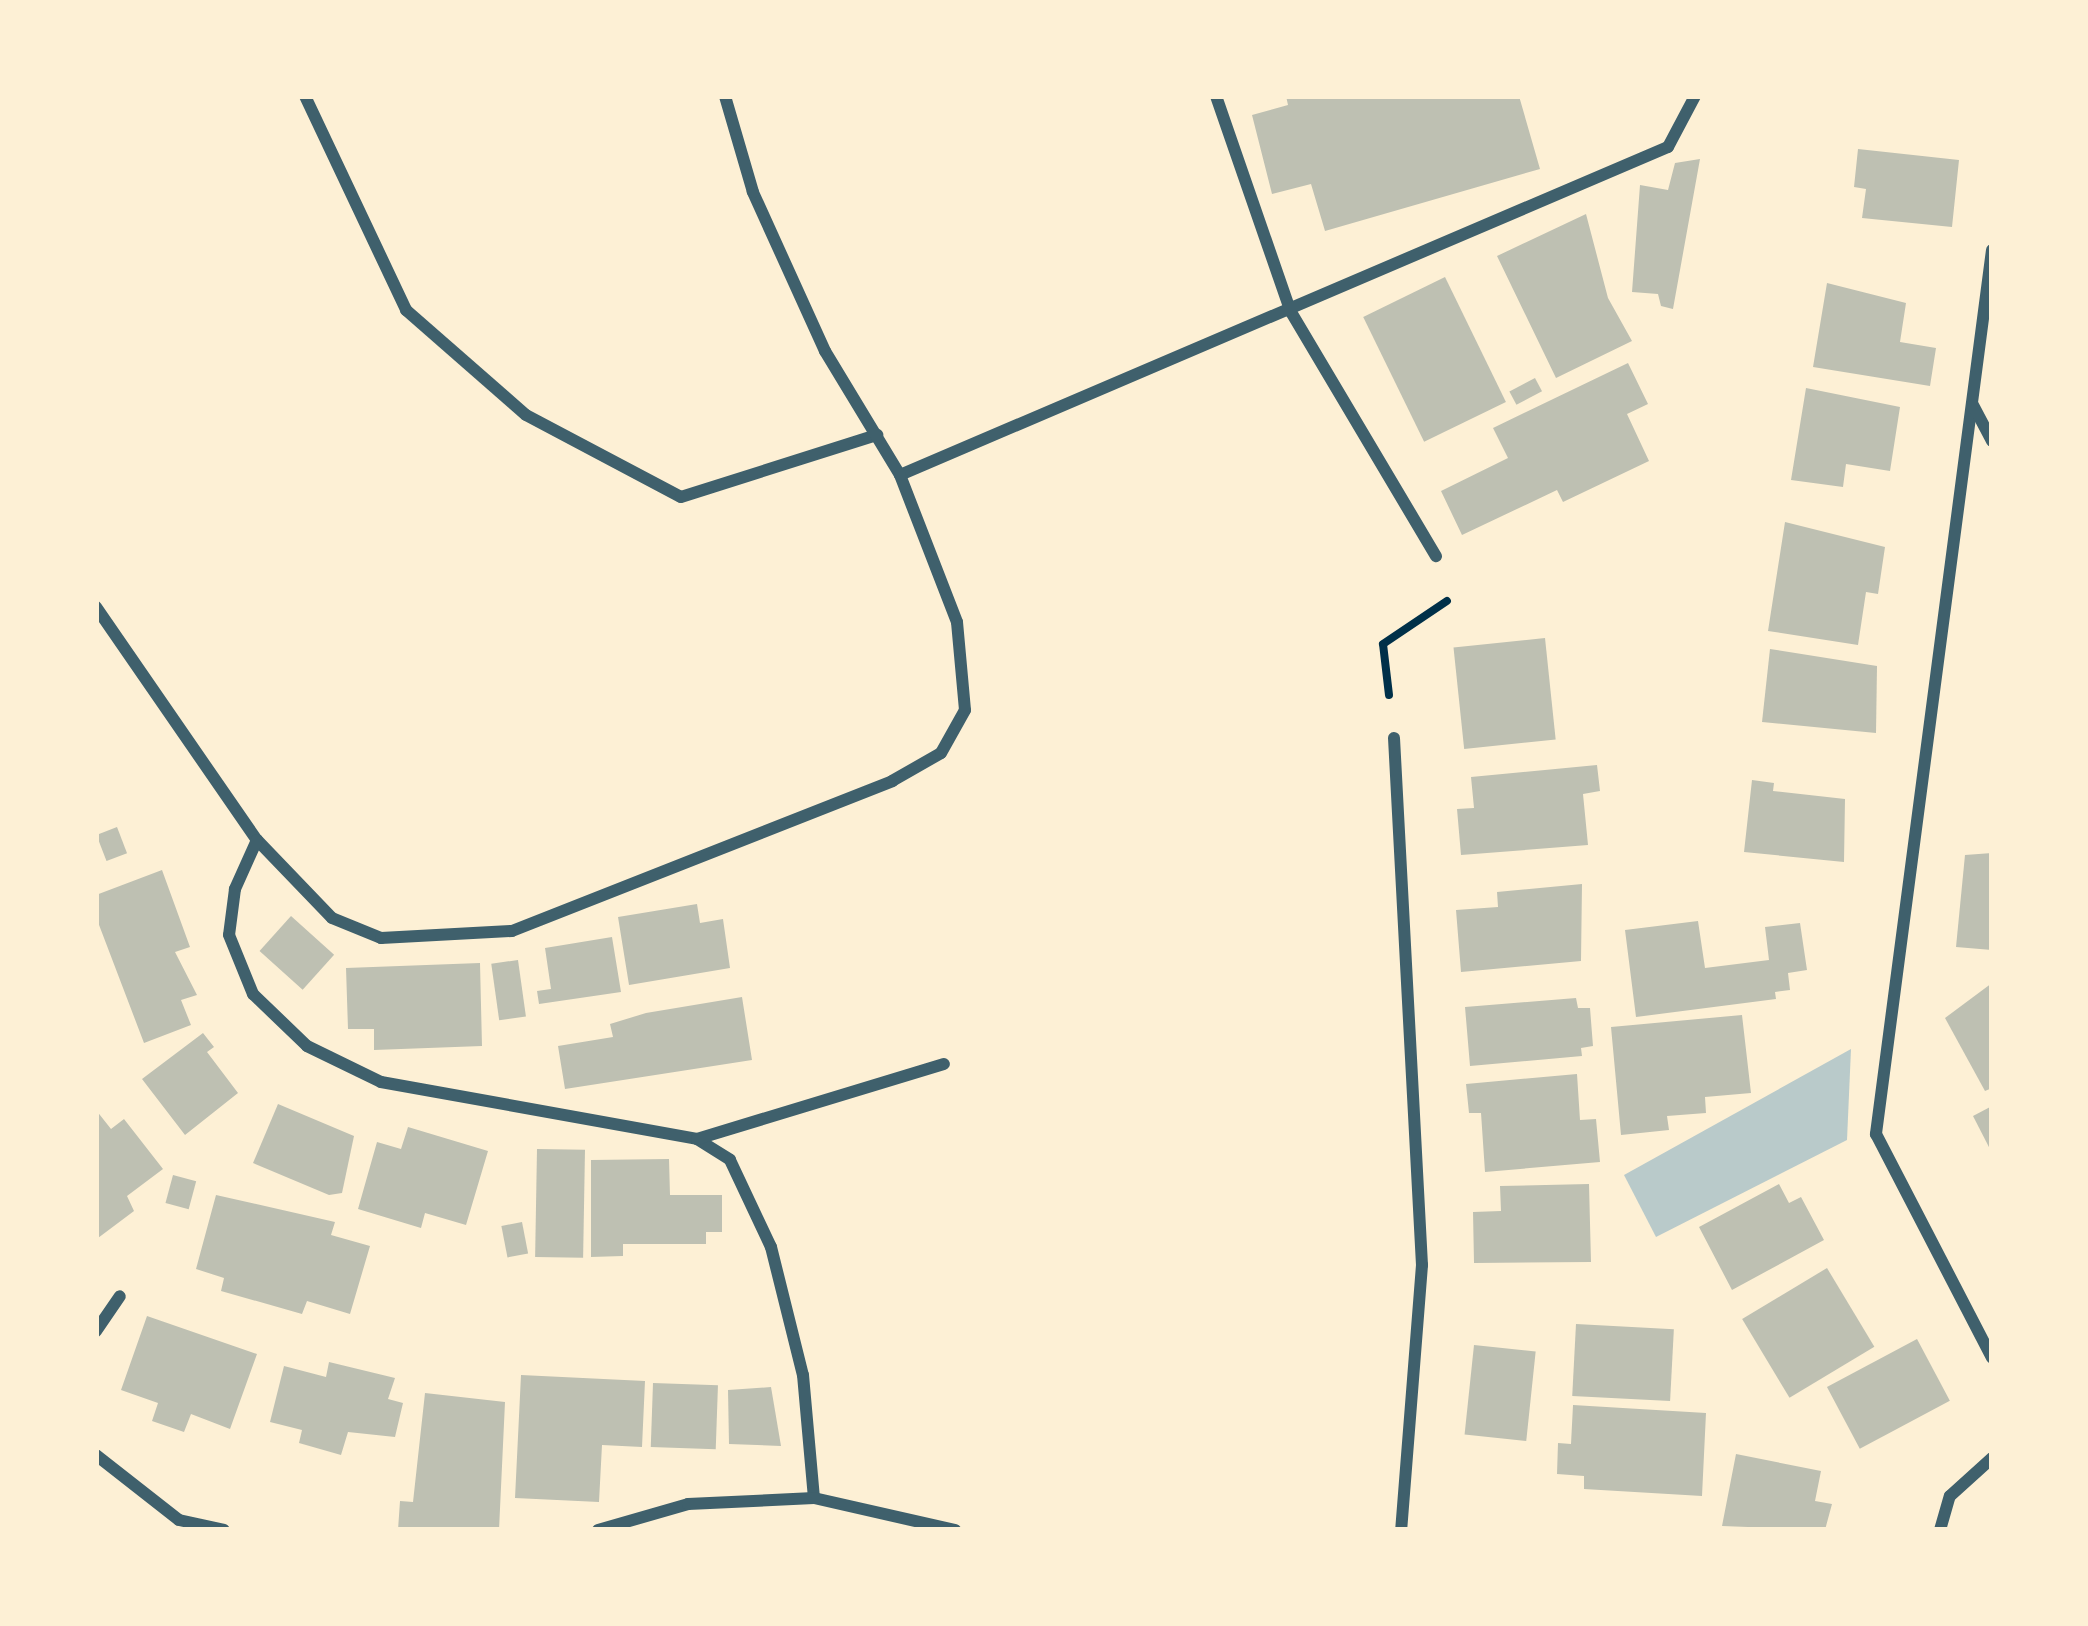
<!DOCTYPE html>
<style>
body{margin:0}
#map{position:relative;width:2088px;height:1626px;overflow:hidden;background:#fdf0d5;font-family:"Varela Round",sans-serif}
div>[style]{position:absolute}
.green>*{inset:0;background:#b9caca}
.building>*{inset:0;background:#bec0b2;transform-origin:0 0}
.path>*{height:8px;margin:-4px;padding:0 4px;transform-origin:4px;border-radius:4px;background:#003049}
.minor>*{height:12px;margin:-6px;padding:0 6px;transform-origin:6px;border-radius:6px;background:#3f606c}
span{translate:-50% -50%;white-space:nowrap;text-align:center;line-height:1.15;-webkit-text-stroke:9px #fdf0d5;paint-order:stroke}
.frame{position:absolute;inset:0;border:99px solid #fdf0d5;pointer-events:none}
</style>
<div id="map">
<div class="green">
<i style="clip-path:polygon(1851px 1049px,1847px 1140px,1656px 1237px,1624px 1175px)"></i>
</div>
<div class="building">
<i style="clip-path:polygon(1286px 96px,1519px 96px,1540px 169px,1325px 231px,1311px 184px,1272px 194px,1252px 115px,1288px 105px)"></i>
<i style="clip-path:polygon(1858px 149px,1959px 160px,1952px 227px,1862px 218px,1866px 189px,1854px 187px)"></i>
<i style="clip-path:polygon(1700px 159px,1673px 309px,1661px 306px,1658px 294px,1632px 292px,1640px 185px,1668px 190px,1675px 163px)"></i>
<i style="clip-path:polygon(1586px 214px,1608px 298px,1632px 341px,1556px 378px,1497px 256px)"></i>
<i style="left:1445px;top:277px;width:139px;height:91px;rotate:64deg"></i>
<i style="clip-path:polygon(1827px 283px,1906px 303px,1900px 342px,1936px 348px,1930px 386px,1813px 367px)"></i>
<i style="clip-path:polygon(1628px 363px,1648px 404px,1627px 414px,1649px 461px,1563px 502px,1557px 490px,1462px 535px,1441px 491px,1508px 458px,1493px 428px)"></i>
<i style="left:1535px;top:378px;width:15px;height:29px;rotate:62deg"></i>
<i style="clip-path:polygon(1806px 388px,1900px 407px,1890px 471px,1846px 464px,1843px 487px,1791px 480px)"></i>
<i style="clip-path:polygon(1785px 522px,1885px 547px,1878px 594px,1866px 592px,1858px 645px,1768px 631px)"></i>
<i style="left:1545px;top:638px;width:102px;height:92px;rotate:84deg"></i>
<i style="clip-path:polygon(1770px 649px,1877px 666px,1876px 733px,1762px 722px)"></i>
<i style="clip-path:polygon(1597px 765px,1600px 791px,1583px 794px,1588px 845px,1461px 855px,1457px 809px,1474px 808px,1471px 777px)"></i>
<i style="clip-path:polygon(1752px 780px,1774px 783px,1773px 791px,1845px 799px,1844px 862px,1744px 852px)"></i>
<i style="left:117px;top:827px;width:28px;height:22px;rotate:69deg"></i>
<i style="clip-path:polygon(1992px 853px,1992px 950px,1956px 947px,1965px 855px)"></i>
<i style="clip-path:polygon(162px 870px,190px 947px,175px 952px,197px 995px,181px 1000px,191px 1025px,144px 1043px,96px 917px,96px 895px)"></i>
<i style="clip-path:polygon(1582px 884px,1581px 961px,1461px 972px,1456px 910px,1498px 907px,1497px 892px)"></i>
<i style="clip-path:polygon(697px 904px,700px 923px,723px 919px,730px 968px,629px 985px,618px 917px)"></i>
<i style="left:291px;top:916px;width:58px;height:47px;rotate:42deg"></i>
<i style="clip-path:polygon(1698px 921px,1705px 968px,1769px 960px,1765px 927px,1800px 923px,1807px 970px,1788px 973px,1790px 990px,1775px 992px,1776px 999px,1636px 1017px,1625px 930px)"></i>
<i style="clip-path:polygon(612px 937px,621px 992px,539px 1004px,537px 991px,551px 989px,545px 948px)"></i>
<i style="left:518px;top:960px;width:57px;height:27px;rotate:82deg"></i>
<i style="clip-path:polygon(480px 963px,482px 1046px,374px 1050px,374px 1029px,348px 1029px,346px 968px)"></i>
<i style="clip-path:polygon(1992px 983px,1992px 1088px,1985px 1091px,1945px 1018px)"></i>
<i style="clip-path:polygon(742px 997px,752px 1060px,565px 1089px,558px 1046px,613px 1037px,610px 1024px,646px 1013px)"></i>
<i style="clip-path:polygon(1576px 998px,1578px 1008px,1590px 1008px,1593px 1046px,1581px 1048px,1582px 1056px,1470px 1066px,1465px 1007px)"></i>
<i style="clip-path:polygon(1742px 1015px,1751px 1093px,1705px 1097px,1706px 1113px,1667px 1116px,1669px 1130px,1621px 1135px,1611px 1027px)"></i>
<i style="clip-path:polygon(203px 1033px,214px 1047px,207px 1052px,238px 1093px,185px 1135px,142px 1079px)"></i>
<i style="clip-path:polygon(1577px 1074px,1580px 1120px,1596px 1119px,1600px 1162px,1485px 1172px,1481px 1113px,1469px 1113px,1466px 1084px)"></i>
<i style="clip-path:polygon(278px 1104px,354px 1136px,342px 1193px,329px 1195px,253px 1163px)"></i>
<i style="clip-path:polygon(1992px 1106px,1992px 1153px,1973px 1116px)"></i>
<i style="clip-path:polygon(96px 1110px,111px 1129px,124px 1119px,163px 1169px,127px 1196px,134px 1211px,98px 1238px)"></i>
<i style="clip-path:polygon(408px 1127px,488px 1151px,466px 1225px,425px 1213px,421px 1228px,358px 1209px,377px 1142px,401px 1149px)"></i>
<i style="left:537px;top:1149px;width:48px;height:108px;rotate:1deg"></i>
<i style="clip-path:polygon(669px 1159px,670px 1195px,722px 1195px,722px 1232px,706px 1232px,706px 1244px,623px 1244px,623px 1256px,591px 1257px,591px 1160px)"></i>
<i style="left:173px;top:1175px;width:24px;height:29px;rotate:15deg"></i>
<i style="clip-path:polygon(1589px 1184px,1591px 1262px,1474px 1263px,1473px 1212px,1501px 1211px,1500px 1186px)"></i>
<i style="clip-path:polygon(1779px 1184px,1789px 1203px,1801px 1197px,1824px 1240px,1732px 1290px,1699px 1227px)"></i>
<i style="clip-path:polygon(216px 1195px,335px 1222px,331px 1235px,370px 1246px,350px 1314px,307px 1301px,302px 1314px,221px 1291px,224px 1278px,196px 1269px)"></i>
<i style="left:522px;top:1222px;width:32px;height:21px;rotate:79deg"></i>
<i style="left:1827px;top:1268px;width:92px;height:99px;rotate:59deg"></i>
<i style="clip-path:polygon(147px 1316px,257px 1354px,230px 1429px,191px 1414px,184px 1432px,152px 1421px,158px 1403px,121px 1390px)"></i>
<i style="left:1576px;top:1324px;width:98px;height:72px;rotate:3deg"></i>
<i style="left:1917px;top:1339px;width:70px;height:102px;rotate:62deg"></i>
<i style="left:1474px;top:1345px;width:62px;height:90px;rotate:6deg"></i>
<i style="clip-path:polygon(329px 1362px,395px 1378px,388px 1399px,403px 1403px,395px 1437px,348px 1432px,341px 1455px,299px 1443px,302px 1430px,270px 1422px,284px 1366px,326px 1377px)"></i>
<i style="clip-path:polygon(521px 1375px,645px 1381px,642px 1447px,602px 1445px,599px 1502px,515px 1498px)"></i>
<i style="left:653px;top:1383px;width:65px;height:64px;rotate:2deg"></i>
<i style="clip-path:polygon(771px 1387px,781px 1446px,729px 1444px,728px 1390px)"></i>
<i style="clip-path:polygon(425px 1393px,505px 1402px,499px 1530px,398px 1530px,400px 1501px,413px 1502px)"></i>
<i style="clip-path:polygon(1573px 1405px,1706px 1413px,1702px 1496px,1584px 1489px,1584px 1476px,1557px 1474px,1558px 1443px,1571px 1444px)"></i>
<i style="clip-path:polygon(1736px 1454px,1821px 1471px,1815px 1501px,1832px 1504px,1825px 1530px,1722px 1526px)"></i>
</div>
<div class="path">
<i style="left:1389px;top:695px;width:51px;rotate:-96.7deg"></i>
<i style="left:1383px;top:644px;width:77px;rotate:-33.9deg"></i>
</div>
<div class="minor">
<i style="left:305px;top:96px;width:237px;rotate:64.7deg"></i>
<i style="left:406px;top:310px;width:159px;rotate:41.2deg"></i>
<i style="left:526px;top:415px;width:175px;rotate:27.9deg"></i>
<i style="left:681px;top:497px;width:206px;rotate:-17.6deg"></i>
<i style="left:1216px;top:96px;width:229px;rotate:70.9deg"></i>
<i style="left:1291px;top:312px;width:284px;rotate:59.3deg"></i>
<i style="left:1992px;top:250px;width:892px;rotate:97.48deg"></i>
<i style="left:1876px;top:1134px;width:252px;rotate:62.6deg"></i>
<i style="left:1973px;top:405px;width:41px;rotate:62.2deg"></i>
<i style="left:900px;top:475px;width:835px;rotate:-23.13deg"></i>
<i style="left:1668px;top:147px;width:58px;rotate:-62.1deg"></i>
<i style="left:96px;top:607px;width:283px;rotate:55.4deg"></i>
<i style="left:257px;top:840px;width:108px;rotate:46.1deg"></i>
<i style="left:332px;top:918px;width:53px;rotate:22.2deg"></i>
<i style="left:381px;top:938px;width:131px;rotate:-3.1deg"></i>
<i style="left:512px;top:931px;width:409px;rotate:-21.5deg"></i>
<i style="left:892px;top:781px;width:56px;rotate:-29.7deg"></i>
<i style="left:941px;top:753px;width:49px;rotate:-60.8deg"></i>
<i style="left:965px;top:710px;width:88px;rotate:-95.2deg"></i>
<i style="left:957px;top:622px;width:158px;rotate:-111.2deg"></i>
<i style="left:900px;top:475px;width:145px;rotate:-121.2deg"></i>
<i style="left:825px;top:351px;width:175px;rotate:-114.4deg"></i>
<i style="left:753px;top:192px;width:100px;rotate:-106.3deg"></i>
<i style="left:1394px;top:738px;width:528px;rotate:86.96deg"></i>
<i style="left:1422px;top:1265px;width:266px;rotate:94.5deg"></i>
<i style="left:257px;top:840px;width:54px;rotate:114.2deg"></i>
<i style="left:235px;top:889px;width:46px;rotate:97.4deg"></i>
<i style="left:229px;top:935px;width:64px;rotate:67.9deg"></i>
<i style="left:253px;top:994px;width:75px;rotate:43.9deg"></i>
<i style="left:307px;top:1046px;width:82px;rotate:25.9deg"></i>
<i style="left:381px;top:1082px;width:321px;rotate:10.2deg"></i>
<i style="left:697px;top:1139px;width:39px;rotate:32deg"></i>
<i style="left:730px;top:1160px;width:96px;rotate:64.8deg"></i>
<i style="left:771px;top:1247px;width:132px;rotate:76deg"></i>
<i style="left:803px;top:1375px;width:123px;rotate:84.9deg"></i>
<i style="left:697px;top:1139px;width:258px;rotate:-16.9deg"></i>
<i style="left:96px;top:1331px;width:42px;rotate:-55.6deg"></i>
<i style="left:96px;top:1455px;width:105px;rotate:38.1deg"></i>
<i style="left:179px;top:1520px;width:46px;rotate:12.5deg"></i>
<i style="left:598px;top:1530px;width:94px;rotate:-16.1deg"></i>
<i style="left:688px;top:1504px;width:126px;rotate:-2.7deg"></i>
<i style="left:814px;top:1498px;width:145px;rotate:12.8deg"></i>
<i style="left:1940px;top:1530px;width:35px;rotate:-74deg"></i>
<i style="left:1950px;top:1496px;width:57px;rotate:-42.1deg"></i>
</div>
<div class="frame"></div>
</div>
